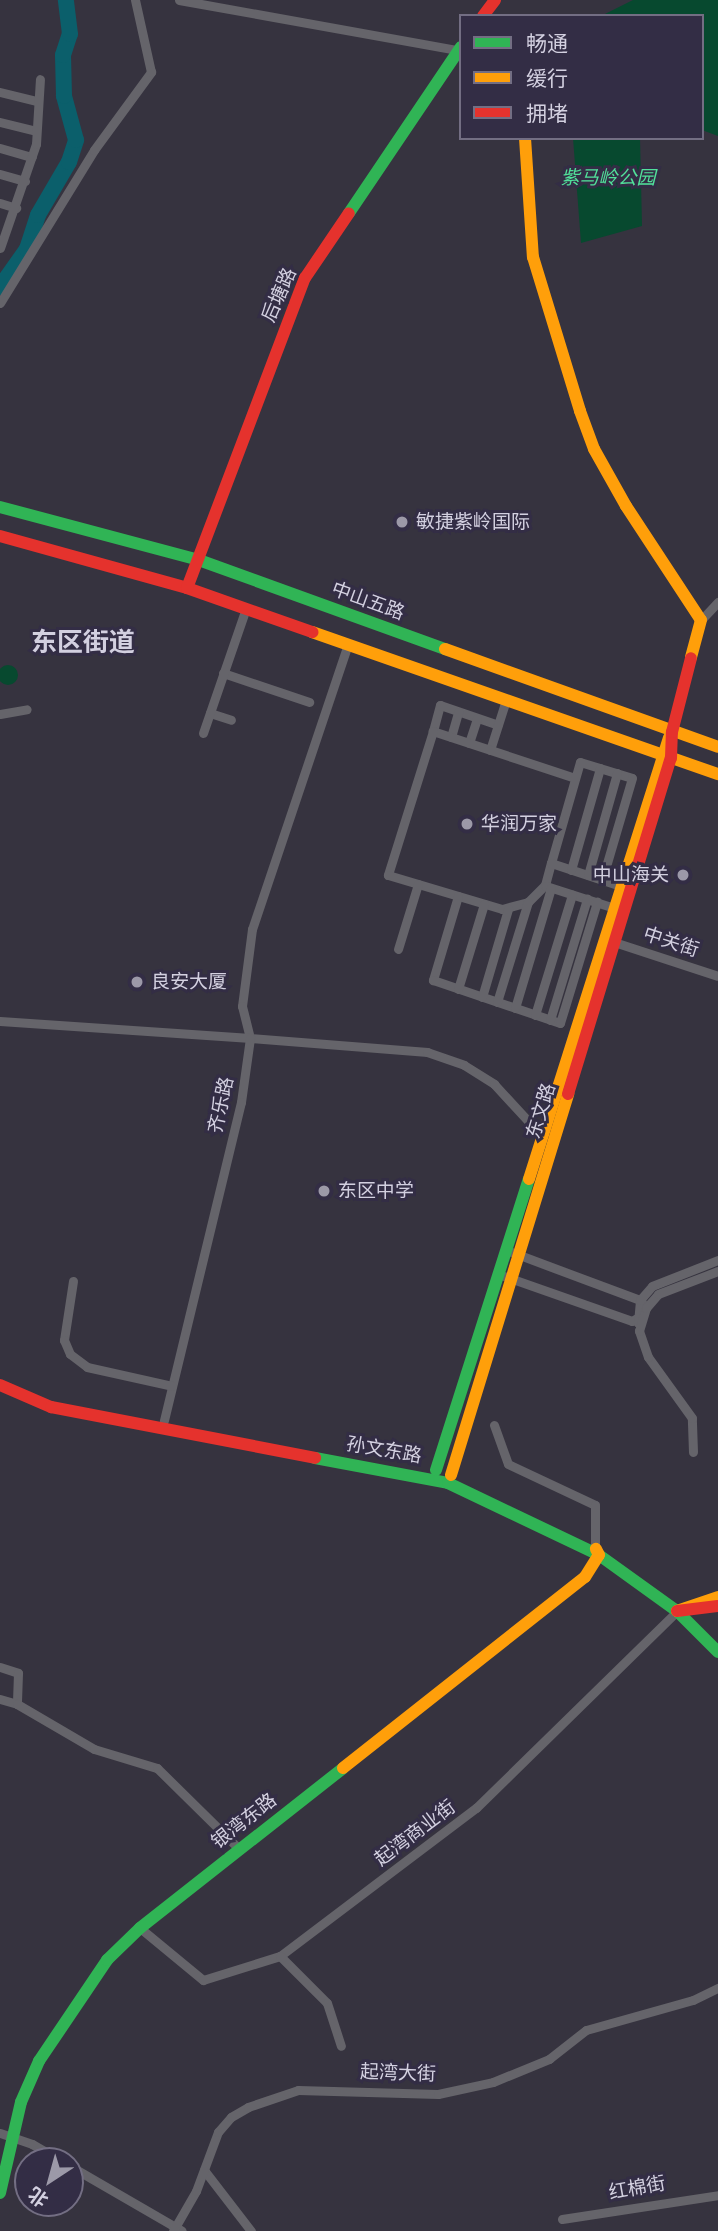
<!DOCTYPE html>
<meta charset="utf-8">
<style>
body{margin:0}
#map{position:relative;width:718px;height:2231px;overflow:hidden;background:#36333f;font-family:"Source Serif 4","Noto Sans SC",serif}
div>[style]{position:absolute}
.green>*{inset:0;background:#07492f}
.round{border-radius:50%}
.river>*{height:16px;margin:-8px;padding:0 8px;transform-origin:8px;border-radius:8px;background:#0b5f6b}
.street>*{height:9px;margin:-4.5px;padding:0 4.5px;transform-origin:4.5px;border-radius:4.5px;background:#65646a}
.fast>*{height:12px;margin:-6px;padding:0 6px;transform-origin:6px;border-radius:6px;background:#30b455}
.slow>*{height:12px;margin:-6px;padding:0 6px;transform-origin:6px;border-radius:6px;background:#ff9f0a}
.jam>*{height:12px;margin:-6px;padding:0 6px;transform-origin:6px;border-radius:6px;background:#e5322d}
.dots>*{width:19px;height:19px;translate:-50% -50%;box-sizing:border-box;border:4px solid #332d45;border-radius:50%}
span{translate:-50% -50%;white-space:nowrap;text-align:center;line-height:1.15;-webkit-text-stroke:6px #332d45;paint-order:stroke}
.park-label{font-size:19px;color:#51e09a;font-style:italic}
.street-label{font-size:19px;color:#d3d0e0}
.poi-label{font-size:19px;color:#d3d0e0}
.left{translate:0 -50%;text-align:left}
.right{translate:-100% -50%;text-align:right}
.district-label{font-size:26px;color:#d3d0e0;font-weight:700}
.legend{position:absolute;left:459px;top:14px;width:245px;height:126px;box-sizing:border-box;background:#332d45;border:2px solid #736e83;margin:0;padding:9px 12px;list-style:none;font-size:21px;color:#d3d0e0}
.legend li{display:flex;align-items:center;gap:14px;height:35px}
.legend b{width:35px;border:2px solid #736e83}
.north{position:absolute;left:14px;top:2147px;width:70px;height:70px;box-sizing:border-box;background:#332d45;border:2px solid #736e83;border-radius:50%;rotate:216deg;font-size:19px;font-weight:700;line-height:28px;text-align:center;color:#d3d0e0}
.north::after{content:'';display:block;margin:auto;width:24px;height:32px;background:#9c99a8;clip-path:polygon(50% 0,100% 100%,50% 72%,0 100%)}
</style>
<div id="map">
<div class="green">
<i style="clip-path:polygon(633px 0,718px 0,718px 136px,702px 130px,702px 16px,601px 16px)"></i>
<i style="clip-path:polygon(573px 138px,640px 138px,642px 226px,581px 243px)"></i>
<i class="round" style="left:-2px;top:665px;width:20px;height:20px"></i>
</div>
<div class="river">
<i style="left:0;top:287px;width:47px;rotate:-54.6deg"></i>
<i style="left:27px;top:249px;width:36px;rotate:-72deg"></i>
<i style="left:38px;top:215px;width:61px;rotate:-59.7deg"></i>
<i style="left:69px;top:162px;width:23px;rotate:-72deg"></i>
<i style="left:76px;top:140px;width:46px;rotate:-105.3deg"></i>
<i style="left:64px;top:96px;width:41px;rotate:-91.4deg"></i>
<i style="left:63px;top:55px;width:22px;rotate:-72deg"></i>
<i style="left:70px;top:34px;width:34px;rotate:-97deg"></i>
</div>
<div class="street">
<i style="left:179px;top:0;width:283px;rotate:10.2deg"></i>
<i style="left:0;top:92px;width:37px;rotate:14deg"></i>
<i style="left:0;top:122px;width:37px;rotate:14deg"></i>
<i style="left:0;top:148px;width:33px;rotate:16deg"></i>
<i style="left:0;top:174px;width:26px;rotate:16deg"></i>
<i style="left:0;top:203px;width:17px;rotate:17deg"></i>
<i style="left:0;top:248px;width:110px;rotate:-70.9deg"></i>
<i style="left:36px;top:144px;width:65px;rotate:-86.5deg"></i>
<i style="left:0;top:303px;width:180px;rotate:-58.4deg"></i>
<i style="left:94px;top:150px;width:97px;rotate:-53.8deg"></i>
<i style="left:151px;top:72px;width:74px;rotate:-102.5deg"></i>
<i style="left:701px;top:620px;width:25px;rotate:-47deg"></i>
<i style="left:348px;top:644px;width:301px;rotate:108.6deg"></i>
<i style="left:252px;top:929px;width:78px;rotate:97.4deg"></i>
<i style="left:242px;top:1006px;width:33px;rotate:76deg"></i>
<i style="left:250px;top:1038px;width:178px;rotate:4.5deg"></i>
<i style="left:427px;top:1052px;width:39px;rotate:19deg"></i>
<i style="left:464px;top:1065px;width:36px;rotate:32deg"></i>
<i style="left:494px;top:1084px;width:71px;rotate:47.3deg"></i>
<i style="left:223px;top:673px;width:91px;rotate:18.6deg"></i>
<i style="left:210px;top:713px;width:22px;rotate:18deg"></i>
<i style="left:0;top:714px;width:27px;rotate:-10deg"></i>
<i style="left:433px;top:731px;width:27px;rotate:-75deg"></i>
<i style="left:440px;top:705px;width:61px;rotate:19deg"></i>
<i style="left:203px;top:733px;width:132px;rotate:-71deg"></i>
<i style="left:451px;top:737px;width:26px;rotate:-74deg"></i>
<i style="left:469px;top:743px;width:26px;rotate:-72deg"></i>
<i style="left:490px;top:750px;width:52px;rotate:-72.3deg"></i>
<i style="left:575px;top:778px;width:150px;rotate:-161.7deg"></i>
<i style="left:433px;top:731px;width:151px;rotate:107.4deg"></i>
<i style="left:388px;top:875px;width:119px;rotate:16.6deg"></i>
<i style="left:502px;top:909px;width:27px;rotate:-15deg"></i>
<i style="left:528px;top:902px;width:24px;rotate:-45deg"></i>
<i style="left:545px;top:885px;width:23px;rotate:-75deg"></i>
<i style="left:551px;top:863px;width:105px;rotate:-74deg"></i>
<i style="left:580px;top:762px;width:54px;rotate:17.1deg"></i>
<i style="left:632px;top:778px;width:106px;rotate:106.4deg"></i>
<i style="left:551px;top:863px;width:74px;rotate:18.2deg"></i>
<i style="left:571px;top:870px;width:106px;rotate:-74.1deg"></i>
<i style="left:588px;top:875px;width:106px;rotate:-74.1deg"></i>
<i style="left:546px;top:886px;width:71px;rotate:17.9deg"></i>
<i style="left:458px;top:896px;width:88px;rotate:106.6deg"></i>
<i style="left:433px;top:980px;width:134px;rotate:18.7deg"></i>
<i style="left:560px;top:1023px;width:127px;rotate:-73deg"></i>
<i style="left:614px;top:942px;width:109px;rotate:18.1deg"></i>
<i style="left:398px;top:949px;width:68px;rotate:-72.9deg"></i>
<i style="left:458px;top:989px;width:89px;rotate:-73deg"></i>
<i style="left:482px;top:997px;width:92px;rotate:-73.5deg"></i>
<i style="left:497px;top:1002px;width:105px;rotate:-72.8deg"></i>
<i style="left:515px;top:1008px;width:125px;rotate:-73.3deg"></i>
<i style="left:535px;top:1015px;width:126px;rotate:-72.9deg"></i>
<i style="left:550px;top:1020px;width:127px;rotate:-73deg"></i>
<i style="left:0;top:1021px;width:251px;rotate:3.9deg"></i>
<i style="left:250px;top:1038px;width:65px;rotate:98deg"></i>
<i style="left:241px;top:1102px;width:328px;rotate:103.6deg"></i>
<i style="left:506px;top:1250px;width:143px;rotate:20.5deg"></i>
<i style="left:640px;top:1300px;width:10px;rotate:53deg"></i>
<i style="left:498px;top:1274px;width:142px;rotate:19.3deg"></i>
<i style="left:632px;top:1321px;width:13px;rotate:-32deg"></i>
<i style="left:73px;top:1281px;width:60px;rotate:98.7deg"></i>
<i style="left:64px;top:1340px;width:15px;rotate:67deg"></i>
<i style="left:70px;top:1354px;width:21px;rotate:37deg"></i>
<i style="left:87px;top:1367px;width:87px;rotate:12.6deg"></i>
<i style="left:638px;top:1323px;width:23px;rotate:-85deg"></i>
<i style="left:640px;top:1300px;width:18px;rotate:-49deg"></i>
<i style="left:652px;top:1286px;width:71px;rotate:-21.5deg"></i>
<i style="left:494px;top:1425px;width:41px;rotate:70.3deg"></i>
<i style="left:508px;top:1464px;width:96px;rotate:25.2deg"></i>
<i style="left:595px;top:1505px;width:42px;rotate:90deg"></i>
<i style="left:693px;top:1452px;width:34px;rotate:-92deg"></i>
<i style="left:692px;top:1418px;width:75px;rotate:-125.8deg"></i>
<i style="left:648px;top:1357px;width:28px;rotate:-109deg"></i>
<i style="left:639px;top:1331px;width:24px;rotate:-73deg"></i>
<i style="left:646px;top:1308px;width:18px;rotate:-49deg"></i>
<i style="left:658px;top:1294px;width:64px;rotate:-21deg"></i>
<i style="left:0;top:1667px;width:19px;rotate:18deg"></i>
<i style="left:18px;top:1673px;width:31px;rotate:92deg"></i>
<i style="left:0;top:1699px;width:18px;rotate:16deg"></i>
<i style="left:17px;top:1704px;width:89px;rotate:30.3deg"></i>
<i style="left:94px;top:1749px;width:66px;rotate:16.8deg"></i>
<i style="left:157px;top:1768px;width:115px;rotate:44.6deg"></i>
<i style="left:140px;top:1928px;width:82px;rotate:39.5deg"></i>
<i style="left:203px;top:1980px;width:81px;rotate:-17.3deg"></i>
<i style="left:280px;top:1956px;width:246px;rotate:-37.1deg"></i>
<i style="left:476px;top:1808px;width:281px;rotate:-44.4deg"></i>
<i style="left:280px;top:1956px;width:66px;rotate:45deg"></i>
<i style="left:327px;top:2003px;width:45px;rotate:72deg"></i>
<i style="left:0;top:2133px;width:34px;rotate:19deg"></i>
<i style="left:32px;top:2144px;width:34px;rotate:30deg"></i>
<i style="left:70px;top:2166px;width:129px;rotate:30.1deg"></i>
<i style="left:204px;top:2170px;width:77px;rotate:52.4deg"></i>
<i style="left:562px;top:2219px;width:158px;rotate:-8.7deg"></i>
<i style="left:173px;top:2231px;width:46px;rotate:-60.1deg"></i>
<i style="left:196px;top:2191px;width:63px;rotate:-69.6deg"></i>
<i style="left:218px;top:2132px;width:20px;rotate:-49deg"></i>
<i style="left:231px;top:2117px;width:20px;rotate:-30deg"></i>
<i style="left:248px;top:2107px;width:53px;rotate:-18.8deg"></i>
<i style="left:298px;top:2090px;width:140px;rotate:1.6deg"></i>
<i style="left:438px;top:2094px;width:56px;rotate:-12.3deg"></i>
<i style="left:493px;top:2082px;width:61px;rotate:-22.3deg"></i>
<i style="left:549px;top:2059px;width:47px;rotate:-38.1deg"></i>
<i style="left:586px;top:2030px;width:111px;rotate:-15.7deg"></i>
<i style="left:693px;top:2000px;width:28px;rotate:-26deg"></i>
</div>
<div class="fast">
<i style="left:349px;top:213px;width:200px;rotate:-56deg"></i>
<i style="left:0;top:507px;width:203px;rotate:14.9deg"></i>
<i style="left:196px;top:559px;width:265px;rotate:19.9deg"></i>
<i style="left:315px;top:1458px;width:135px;rotate:10.6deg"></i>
<i style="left:448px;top:1483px;width:167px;rotate:25.5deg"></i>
<i style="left:599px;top:1555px;width:96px;rotate:35.7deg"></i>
<i style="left:677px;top:1611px;width:58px;rotate:45deg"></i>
<i style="left:436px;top:1470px;width:305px;rotate:-72.3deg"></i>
<i style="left:0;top:2193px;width:93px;rotate:-77deg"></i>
<i style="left:21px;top:2102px;width:45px;rotate:-66.3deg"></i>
<i style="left:39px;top:2061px;width:122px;rotate:-56deg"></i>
<i style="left:107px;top:1960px;width:46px;rotate:-44.1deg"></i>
<i style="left:140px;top:1928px;width:258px;rotate:-38.2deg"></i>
</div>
<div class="slow">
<i style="left:525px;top:138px;width:119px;rotate:86.2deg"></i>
<i style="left:533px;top:257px;width:161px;rotate:73deg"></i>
<i style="left:580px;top:411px;width:40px;rotate:69.8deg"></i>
<i style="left:594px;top:449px;width:65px;rotate:60.7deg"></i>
<i style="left:626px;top:506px;width:136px;rotate:56.7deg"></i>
<i style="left:701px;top:620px;width:39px;rotate:105deg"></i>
<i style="left:312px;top:632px;width:430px;rotate:19.3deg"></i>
<i style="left:445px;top:649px;width:290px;rotate:19.7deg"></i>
<i style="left:529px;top:1179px;width:463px;rotate:-72.4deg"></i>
<i style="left:451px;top:1475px;width:399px;rotate:-72.9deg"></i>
<i style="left:677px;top:1611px;width:43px;rotate:-18.9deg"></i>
<i style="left:343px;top:1768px;width:308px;rotate:-38.3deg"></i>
<i style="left:585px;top:1577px;width:26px;rotate:-58deg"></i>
<i style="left:599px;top:1555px;width:7px;rotate:-117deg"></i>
</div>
<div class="jam">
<i style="left:483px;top:16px;width:20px;rotate:-53deg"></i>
<i style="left:0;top:536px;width:194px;rotate:15.5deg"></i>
<i style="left:187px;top:588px;width:133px;rotate:19.4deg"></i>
<i style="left:187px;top:588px;width:332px;rotate:-69.2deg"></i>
<i style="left:305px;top:278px;width:78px;rotate:-55.9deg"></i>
<i style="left:568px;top:1094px;width:351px;rotate:-73deg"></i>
<i style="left:671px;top:758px;width:26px;rotate:-88deg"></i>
<i style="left:672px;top:732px;width:76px;rotate:-75.6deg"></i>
<i style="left:0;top:1385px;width:56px;rotate:23.3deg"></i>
<i style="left:51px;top:1407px;width:269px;rotate:10.9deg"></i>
<i style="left:677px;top:1611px;width:41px;rotate:-7deg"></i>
</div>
<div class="dots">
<i style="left:402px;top:522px;background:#9c99a8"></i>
<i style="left:467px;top:824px;background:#9c99a8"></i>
<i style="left:683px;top:875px;background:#9c99a8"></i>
<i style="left:137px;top:982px;background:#9c99a8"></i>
<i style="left:324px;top:1191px;background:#9c99a8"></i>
</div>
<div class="park-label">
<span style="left:608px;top:178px">紫马岭公园</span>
</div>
<div class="street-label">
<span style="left:279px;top:295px;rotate:-66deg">后塘路</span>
<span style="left:368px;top:601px;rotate:20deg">中山五路</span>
<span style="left:671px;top:942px;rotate:18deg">中关街</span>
<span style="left:221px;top:1105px;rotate:-78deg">齐乐路</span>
<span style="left:541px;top:1111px;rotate:-73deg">东文路</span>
<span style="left:384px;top:1450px;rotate:10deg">孙文东路</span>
<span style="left:244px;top:1821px;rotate:-38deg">银湾东路</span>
<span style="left:415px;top:1833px;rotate:-37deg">起湾商业街</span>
<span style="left:398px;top:2073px;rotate:2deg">起湾大街</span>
<span style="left:637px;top:2188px;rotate:-10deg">红棉街</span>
</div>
<div class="poi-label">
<span class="left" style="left:416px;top:522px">敏捷紫岭国际</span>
<span class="left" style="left:481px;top:824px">华润万家</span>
<span class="right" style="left:669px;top:875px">中山海关</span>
<span class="left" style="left:151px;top:982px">良安大厦</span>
<span class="left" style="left:338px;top:1191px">东区中学</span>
</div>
<div class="district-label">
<span style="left:83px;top:643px">东区街道</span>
</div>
<ul class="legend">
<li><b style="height:9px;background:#30b455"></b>畅通</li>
<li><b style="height:9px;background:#ff9f0a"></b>缓行</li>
<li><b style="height:9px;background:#e5322d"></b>拥堵</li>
</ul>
<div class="north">北</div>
</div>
